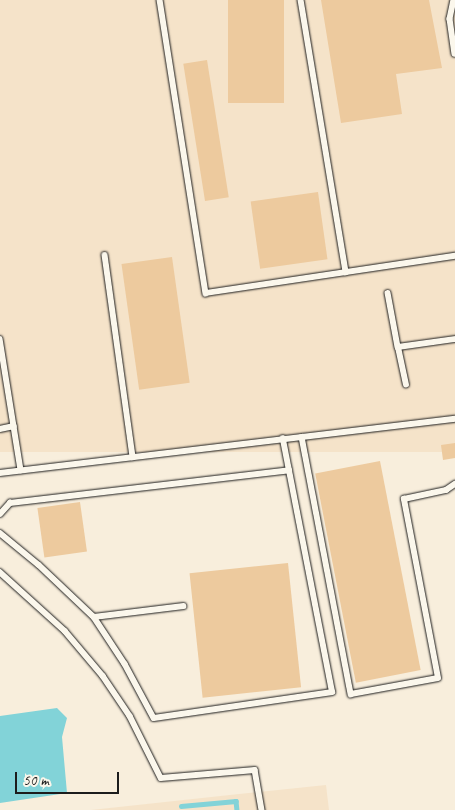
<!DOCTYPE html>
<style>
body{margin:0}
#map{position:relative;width:455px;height:810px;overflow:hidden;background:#f8eedc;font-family:Caveat,sans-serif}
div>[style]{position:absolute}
.built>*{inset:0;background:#f5e3c9;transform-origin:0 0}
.water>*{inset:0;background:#82d3d8}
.stream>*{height:4.5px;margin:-2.25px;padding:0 2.25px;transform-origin:2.25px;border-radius:2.25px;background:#82d3d8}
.building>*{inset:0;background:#edca9e;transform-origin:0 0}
.roads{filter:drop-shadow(0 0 1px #1c1c1c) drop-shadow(0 0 1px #1c1c1c)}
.lane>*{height:5.5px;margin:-2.75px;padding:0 2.75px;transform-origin:2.75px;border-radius:2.75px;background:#fbf7ec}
span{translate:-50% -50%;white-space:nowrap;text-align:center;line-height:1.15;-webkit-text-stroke:5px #fbf7ec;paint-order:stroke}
.scale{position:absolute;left:15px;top:772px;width:104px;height:22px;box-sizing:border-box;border:2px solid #1c1c1c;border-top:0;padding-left:6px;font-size:15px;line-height:18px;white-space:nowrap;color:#1c1c1c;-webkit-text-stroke:4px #fbf7ec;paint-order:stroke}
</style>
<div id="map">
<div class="built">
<i style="left:0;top:0;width:455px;height:452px"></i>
<i style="clip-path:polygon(326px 785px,329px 810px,91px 810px,239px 794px)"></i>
</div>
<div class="water">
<i style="clip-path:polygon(57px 708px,67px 718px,62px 737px,67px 793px,0 803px,0 716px)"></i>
</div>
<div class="stream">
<i style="left:181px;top:806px;width:55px;rotate:-5.2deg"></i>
<i style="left:236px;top:801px;width:9px;rotate:84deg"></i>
</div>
<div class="building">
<i style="left:228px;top:0;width:56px;height:103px"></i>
<i style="clip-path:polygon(321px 0,429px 0,442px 68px,396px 74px,402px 114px,341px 123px)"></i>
<i style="left:207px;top:60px;width:139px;height:24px;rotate:81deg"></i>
<i style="left:318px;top:192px;width:68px;height:68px;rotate:82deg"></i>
<i style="left:172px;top:257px;width:127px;height:51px;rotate:82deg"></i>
<i style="clip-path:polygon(455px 443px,455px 458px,443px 460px,441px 445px)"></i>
<i style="left:380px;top:461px;width:213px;height:66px;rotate:79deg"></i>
<i style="left:80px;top:502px;width:50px;height:43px;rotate:82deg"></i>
<i style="left:288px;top:563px;width:125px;height:99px;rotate:84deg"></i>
</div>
<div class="roads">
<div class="lane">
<i style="left:160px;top:0;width:297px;rotate:81.1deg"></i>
<i style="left:206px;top:293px;width:252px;rotate:-8.5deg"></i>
<i style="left:301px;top:0;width:276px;rotate:80.6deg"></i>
<i style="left:454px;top:0;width:19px;rotate:102deg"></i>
<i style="left:450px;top:19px;width:35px;rotate:82deg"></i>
<i style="left:105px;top:255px;width:204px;rotate:82.1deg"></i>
<i style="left:388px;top:293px;width:55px;rotate:79.5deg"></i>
<i style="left:0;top:339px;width:133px;rotate:80.9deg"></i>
<i style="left:406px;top:385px;width:39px;rotate:-102deg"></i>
<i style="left:398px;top:347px;width:58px;rotate:-8deg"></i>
<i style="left:0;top:429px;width:14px;rotate:-12deg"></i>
<i style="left:302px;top:437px;width:262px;rotate:79.2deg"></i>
<i style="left:351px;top:694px;width:88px;rotate:-10.4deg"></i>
<i style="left:438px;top:678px;width:182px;rotate:-100.8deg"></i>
<i style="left:404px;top:499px;width:43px;rotate:-12.1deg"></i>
<i style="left:446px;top:490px;width:11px;rotate:-34deg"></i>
<i style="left:0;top:473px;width:458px;rotate:-6.8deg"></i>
<i style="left:0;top:514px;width:15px;rotate:-48deg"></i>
<i style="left:10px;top:503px;width:281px;rotate:-6.7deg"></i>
<i style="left:0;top:533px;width:50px;rotate:39.4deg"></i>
<i style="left:39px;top:565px;width:76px;rotate:43.4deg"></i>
<i style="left:94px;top:617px;width:56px;rotate:56.6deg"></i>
<i style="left:125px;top:664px;width:61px;rotate:61.8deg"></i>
<i style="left:154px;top:718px;width:180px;rotate:-8.3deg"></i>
<i style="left:332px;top:692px;width:258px;rotate:-101deg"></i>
<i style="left:0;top:572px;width:88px;rotate:42.2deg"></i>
<i style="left:65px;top:631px;width:59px;rotate:49.8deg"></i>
<i style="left:103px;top:676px;width:48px;rotate:56deg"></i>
<i style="left:130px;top:716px;width:69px;rotate:63.4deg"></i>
<i style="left:161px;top:778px;width:94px;rotate:-4.9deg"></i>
<i style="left:255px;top:770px;width:41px;rotate:80.1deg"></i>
<i style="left:94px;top:617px;width:90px;rotate:-7deg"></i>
</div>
</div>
<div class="scale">50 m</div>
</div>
